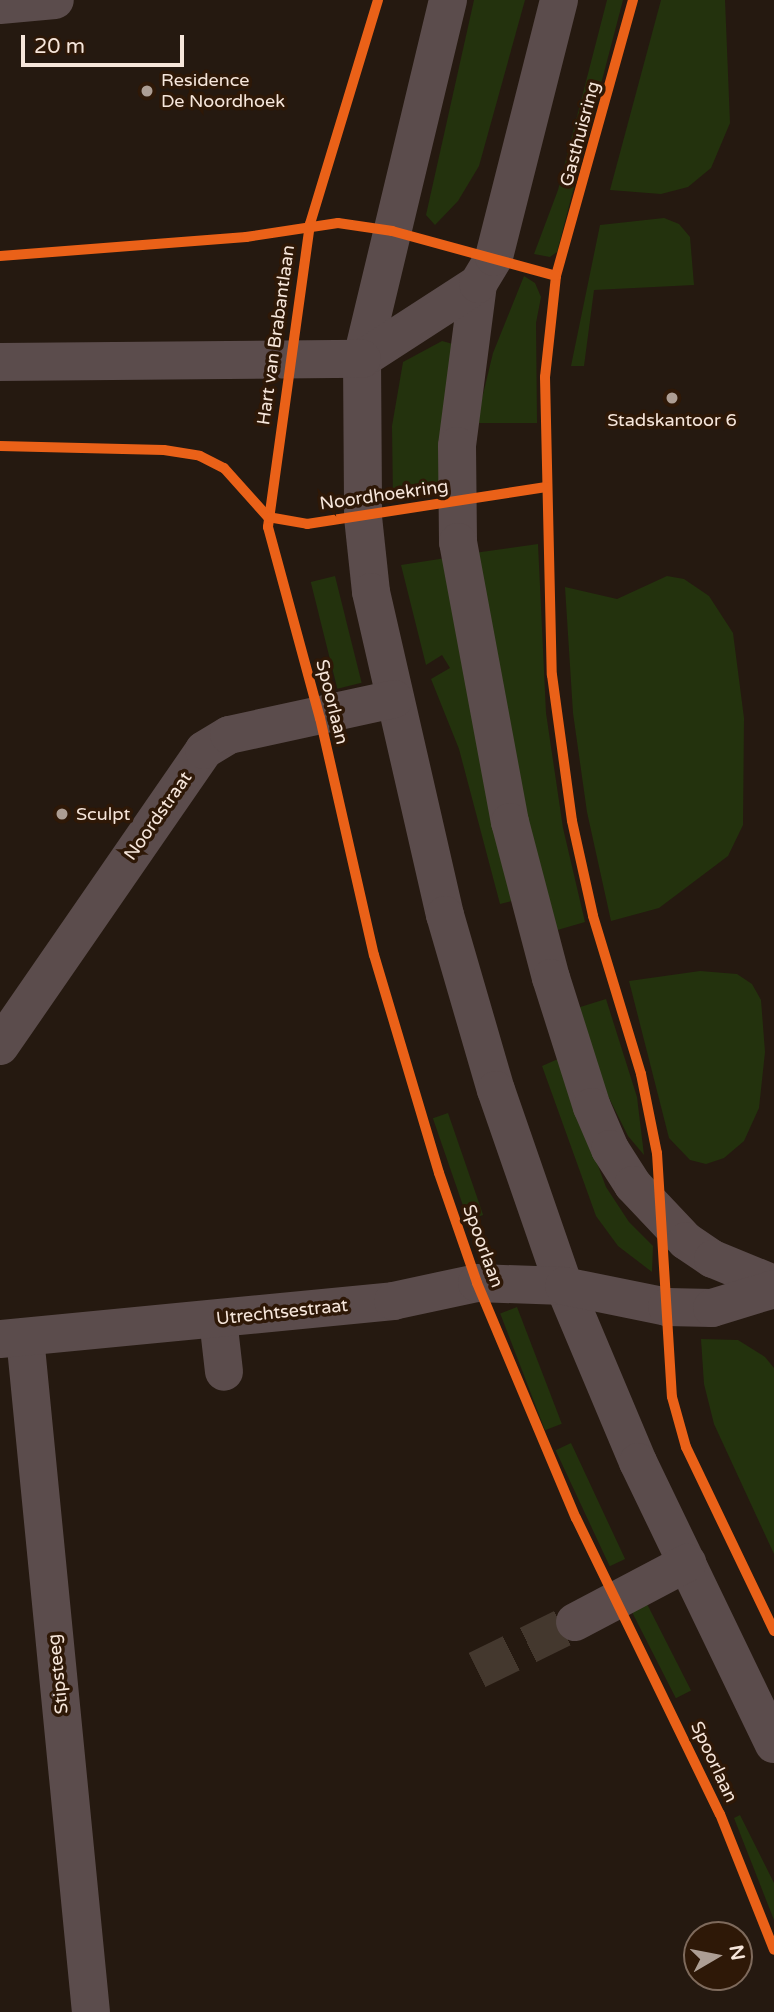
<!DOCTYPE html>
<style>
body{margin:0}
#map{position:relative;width:774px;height:2012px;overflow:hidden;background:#251910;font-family:"Varela Round",sans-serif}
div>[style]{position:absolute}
.green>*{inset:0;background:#23320d;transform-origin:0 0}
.minor-tunnel>*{height:38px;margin-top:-19px;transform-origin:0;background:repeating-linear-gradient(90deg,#44382e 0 38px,transparent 0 57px)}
.minor>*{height:38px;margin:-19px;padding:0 19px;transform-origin:19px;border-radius:19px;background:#5b4c4c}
.cycleway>*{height:10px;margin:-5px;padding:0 5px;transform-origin:5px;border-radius:5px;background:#ea6118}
.dots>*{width:19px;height:19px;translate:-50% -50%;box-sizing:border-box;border:4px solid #2e1807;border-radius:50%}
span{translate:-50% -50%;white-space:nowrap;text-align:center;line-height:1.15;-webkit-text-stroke:7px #2e1807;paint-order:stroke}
.poi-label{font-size:18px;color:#f6e6db}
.left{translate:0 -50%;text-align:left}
.street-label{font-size:18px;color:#f6e6db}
.north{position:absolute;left:683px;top:1921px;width:70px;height:70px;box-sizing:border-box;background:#2e1807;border:2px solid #7e6a5c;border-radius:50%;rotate:80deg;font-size:19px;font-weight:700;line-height:28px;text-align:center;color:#f6e6db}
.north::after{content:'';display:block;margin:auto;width:24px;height:32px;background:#ad9e94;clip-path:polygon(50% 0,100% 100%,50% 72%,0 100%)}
.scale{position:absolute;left:21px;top:35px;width:163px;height:32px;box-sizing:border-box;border:4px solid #f6e6db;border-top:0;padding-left:9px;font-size:21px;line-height:24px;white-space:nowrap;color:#f6e6db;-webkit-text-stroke:5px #2e1807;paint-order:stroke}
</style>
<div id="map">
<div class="green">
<i style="clip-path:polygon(474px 0,525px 0,479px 166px,458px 201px,435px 225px,426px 215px)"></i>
<i style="clip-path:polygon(607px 0,623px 0,557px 252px,550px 257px,534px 254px,558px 190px)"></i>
<i style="clip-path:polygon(661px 0,725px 0,730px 123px,711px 168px,688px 187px,661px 194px,610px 190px)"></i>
<i style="clip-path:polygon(664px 218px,679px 224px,690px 237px,694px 285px,594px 290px,584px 366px,571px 366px,600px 225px)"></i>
<i style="clip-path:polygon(524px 276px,535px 283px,541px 297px,536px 323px,537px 423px,476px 423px,493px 353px)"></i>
<i style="clip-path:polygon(442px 341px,453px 344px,440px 493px,393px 500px,392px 426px,403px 362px)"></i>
<i style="clip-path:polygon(538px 544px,546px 713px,563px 828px,585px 922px,554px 931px,522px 805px,474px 553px)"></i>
<i style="clip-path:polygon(446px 558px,512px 901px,500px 904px,459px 749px,431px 679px,450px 668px,442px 655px,426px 665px,401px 565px)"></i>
<i style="left:335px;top:576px;width:110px;height:25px;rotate:76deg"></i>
<i style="clip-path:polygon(667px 576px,684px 579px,709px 596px,733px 633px,744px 718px,743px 825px,728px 856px,659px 908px,611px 921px,587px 812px,573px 713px,565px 587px,617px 599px)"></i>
<i style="clip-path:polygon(700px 971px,737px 974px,752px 984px,761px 1000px,765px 1052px,759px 1108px,744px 1141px,724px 1158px,706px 1164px,690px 1160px,669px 1138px,629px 981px)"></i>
<i style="clip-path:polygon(606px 999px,637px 1097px,644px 1155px,628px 1136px,605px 1090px,577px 1008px)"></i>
<i style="clip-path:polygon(558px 1059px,606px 1187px,629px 1222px,653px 1246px,652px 1272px,618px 1246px,596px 1216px,542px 1066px)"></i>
<i style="left:448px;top:1113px;width:108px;height:16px;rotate:71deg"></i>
<i style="left:517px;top:1307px;width:125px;height:18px;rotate:69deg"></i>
<i style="clip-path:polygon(701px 1339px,738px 1340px,765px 1357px,774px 1368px,774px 1554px,714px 1424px,704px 1384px)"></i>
<i style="left:571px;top:1443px;width:128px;height:17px;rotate:65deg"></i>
<i style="left:647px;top:1604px;width:97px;height:17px;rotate:63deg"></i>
<i style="clip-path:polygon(740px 1815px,774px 1883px,774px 1920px,734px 1818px)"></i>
</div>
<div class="minor-tunnel">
<i style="left:477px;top:1670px;width:109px;rotate:-26.1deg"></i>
</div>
<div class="minor">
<i style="left:448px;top:0;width:369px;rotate:103.5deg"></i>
<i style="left:362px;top:359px;width:158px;rotate:89.6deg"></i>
<i style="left:363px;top:517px;width:75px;rotate:83.9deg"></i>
<i style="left:371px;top:592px;width:331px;rotate:77.1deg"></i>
<i style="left:445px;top:915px;width:182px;rotate:73.8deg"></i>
<i style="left:496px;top:1090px;width:207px;rotate:70.9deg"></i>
<i style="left:564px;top:1286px;width:191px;rotate:67.2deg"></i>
<i style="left:638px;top:1462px;width:313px;rotate:64.3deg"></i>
<i style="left:0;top:5px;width:55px;rotate:-5.2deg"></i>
<i style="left:478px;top:284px;width:163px;rotate:97.4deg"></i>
<i style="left:457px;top:446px;width:96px;rotate:89.4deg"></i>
<i style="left:458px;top:542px;width:285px;rotate:79.5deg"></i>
<i style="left:510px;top:822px;width:161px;rotate:75.3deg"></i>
<i style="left:551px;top:978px;width:135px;rotate:72.4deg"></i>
<i style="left:592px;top:1107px;width:46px;rotate:66.8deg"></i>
<i style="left:610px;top:1149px;width:43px;rotate:57.4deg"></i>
<i style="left:633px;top:1185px;width:77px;rotate:46.6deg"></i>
<i style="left:686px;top:1241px;width:32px;rotate:34deg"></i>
<i style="left:713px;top:1259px;width:66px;rotate:22.3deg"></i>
<i style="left:362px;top:359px;width:138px;rotate:-32.9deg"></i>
<i style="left:478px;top:284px;width:31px;rotate:-59deg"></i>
<i style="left:494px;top:257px;width:265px;rotate:-75.8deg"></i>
<i style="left:0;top:362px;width:362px;rotate:-0.5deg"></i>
<i style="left:0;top:1046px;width:359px;rotate:-55.4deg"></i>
<i style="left:204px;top:750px;width:29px;rotate:-31deg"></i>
<i style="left:229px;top:735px;width:169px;rotate:-12.3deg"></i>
<i style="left:218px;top:1319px;width:53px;rotate:83.5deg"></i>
<i style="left:25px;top:1337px;width:678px;rotate:84.42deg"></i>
<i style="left:0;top:1339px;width:395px;rotate:-5.5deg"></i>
<i style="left:393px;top:1301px;width:86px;rotate:-12.1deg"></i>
<i style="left:477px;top:1283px;width:87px;rotate:2deg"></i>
<i style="left:564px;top:1286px;width:105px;rotate:11.5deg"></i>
<i style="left:667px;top:1307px;width:45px;rotate:1.3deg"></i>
<i style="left:712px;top:1308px;width:65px;rotate:-17deg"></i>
<i style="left:575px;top:1622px;width:127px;rotate:-27.8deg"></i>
</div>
<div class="cycleway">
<i style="left:378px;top:0;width:234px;rotate:106.9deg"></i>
<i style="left:310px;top:224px;width:306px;rotate:97.9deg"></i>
<i style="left:268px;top:527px;width:198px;rotate:74.8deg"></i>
<i style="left:320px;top:718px;width:243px;rotate:77.2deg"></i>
<i style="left:374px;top:955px;width:227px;rotate:73.4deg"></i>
<i style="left:439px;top:1173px;width:116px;rotate:70.9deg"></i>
<i style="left:477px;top:1283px;width:255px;rotate:67.2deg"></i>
<i style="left:576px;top:1518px;width:329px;rotate:64.1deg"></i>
<i style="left:720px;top:1814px;width:146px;rotate:68.3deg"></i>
<i style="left:633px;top:0;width:287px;rotate:105.6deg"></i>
<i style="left:556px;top:276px;width:102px;rotate:96.2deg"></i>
<i style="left:545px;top:377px;width:298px;rotate:88.7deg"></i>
<i style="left:552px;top:675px;width:147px;rotate:82.2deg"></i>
<i style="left:572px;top:821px;width:97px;rotate:77.5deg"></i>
<i style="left:593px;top:916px;width:165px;rotate:73.1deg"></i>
<i style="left:641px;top:1074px;width:81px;rotate:78.6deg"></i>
<i style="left:657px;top:1153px;width:244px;rotate:86.5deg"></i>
<i style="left:672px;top:1397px;width:52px;rotate:74.4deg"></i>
<i style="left:686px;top:1447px;width:204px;rotate:64.4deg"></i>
<i style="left:0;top:256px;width:247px;rotate:-4.4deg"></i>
<i style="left:246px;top:237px;width:93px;rotate:-8.7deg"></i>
<i style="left:338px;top:223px;width:55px;rotate:8.4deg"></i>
<i style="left:392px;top:231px;width:170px;rotate:15.3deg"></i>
<i style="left:0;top:446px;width:164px;rotate:1.4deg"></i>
<i style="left:164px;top:450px;width:36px;rotate:9deg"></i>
<i style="left:200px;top:456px;width:27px;rotate:27deg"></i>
<i style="left:224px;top:468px;width:66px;rotate:48.1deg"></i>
<i style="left:268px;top:517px;width:40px;rotate:10deg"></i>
<i style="left:307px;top:524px;width:242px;rotate:-8.8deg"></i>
</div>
<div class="dots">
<i style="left:147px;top:91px;background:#ad9e94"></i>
<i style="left:672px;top:398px;background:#ad9e94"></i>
<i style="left:62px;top:814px;background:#ad9e94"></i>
</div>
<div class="poi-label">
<span class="left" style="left:161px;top:91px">Residence<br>De Noordhoek</span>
<span style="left:672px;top:420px">Stadskantoor 6</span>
<span class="left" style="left:76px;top:814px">Sculpt</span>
</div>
<div class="street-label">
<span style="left:580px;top:134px;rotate:-75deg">Gasthuisring</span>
<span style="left:276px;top:335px;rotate:-82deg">Hart van Brabantlaan</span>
<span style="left:384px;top:495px;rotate:-8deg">Noordhoekring</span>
<span style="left:332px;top:702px;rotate:76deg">Spoorlaan</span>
<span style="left:158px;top:816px;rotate:-55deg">Noordstraat</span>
<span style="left:483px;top:1246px;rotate:70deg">Spoorlaan</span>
<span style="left:282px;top:1312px;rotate:-6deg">Utrechtsestraat</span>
<span style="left:58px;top:1674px;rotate:-96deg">Stipsteeg</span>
<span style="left:714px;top:1762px;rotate:65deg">Spoorlaan</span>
</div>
<div class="north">N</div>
<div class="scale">20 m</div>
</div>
